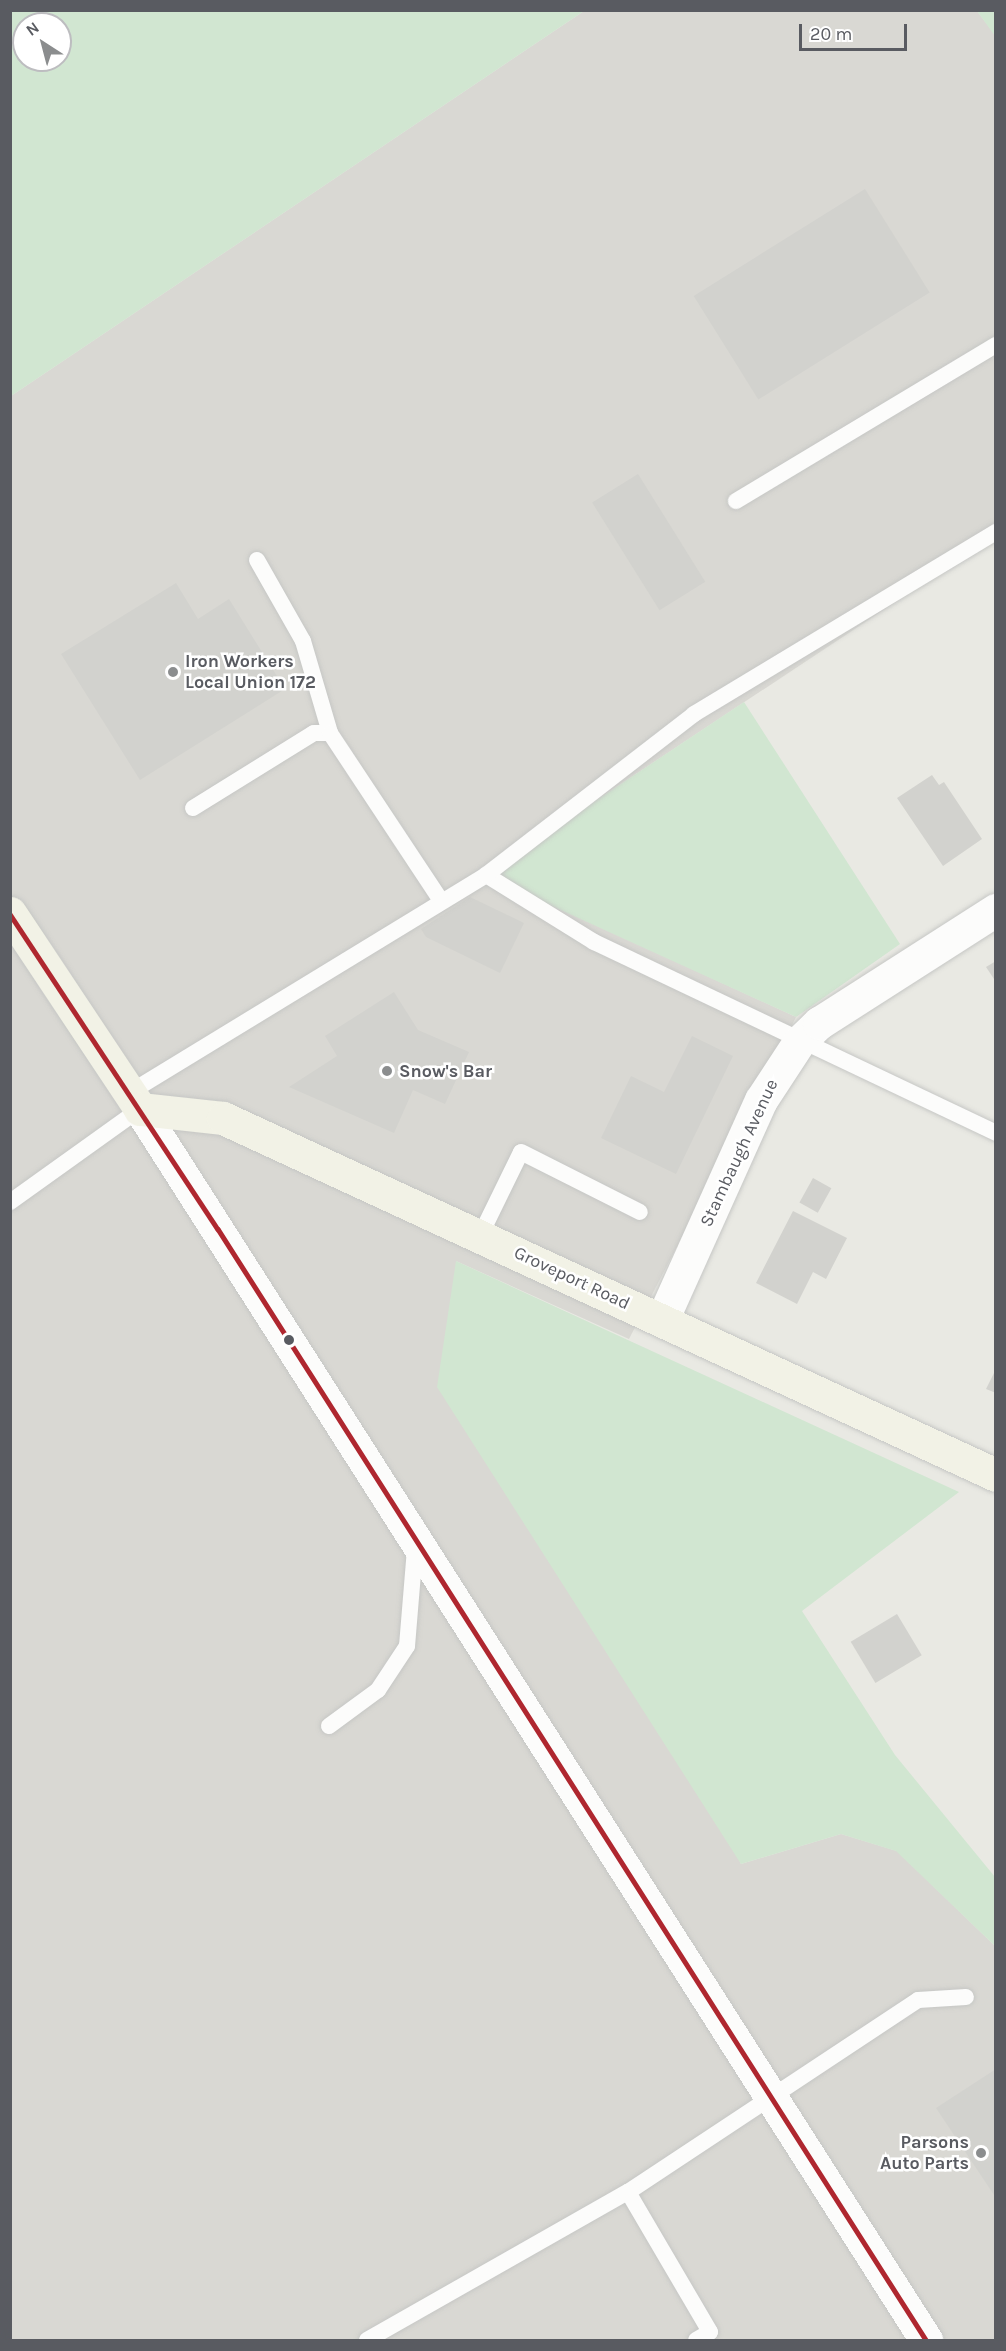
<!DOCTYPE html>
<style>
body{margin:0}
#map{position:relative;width:1006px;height:2351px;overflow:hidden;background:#e9e9e3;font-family:Karla,sans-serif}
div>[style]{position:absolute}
.industrial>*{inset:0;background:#d9d8d3}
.green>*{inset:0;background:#d1e6d1}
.building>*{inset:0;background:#d2d2ce;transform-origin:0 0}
.roads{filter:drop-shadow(0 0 2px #c6c7c5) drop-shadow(0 0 2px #c6c7c5)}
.lane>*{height:16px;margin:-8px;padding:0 8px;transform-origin:8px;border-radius:8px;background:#fcfcfb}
.street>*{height:33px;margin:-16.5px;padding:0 16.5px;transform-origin:16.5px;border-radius:16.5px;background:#fcfcfb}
.secondary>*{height:33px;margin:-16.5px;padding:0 16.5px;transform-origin:16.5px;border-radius:16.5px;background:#fcfcfb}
.primary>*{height:33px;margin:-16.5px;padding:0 16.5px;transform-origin:16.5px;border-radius:16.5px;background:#f2f2e6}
.bus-1>*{height:4.5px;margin:-2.25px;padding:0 2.25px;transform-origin:2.25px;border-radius:2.25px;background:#af272f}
.dots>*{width:16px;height:16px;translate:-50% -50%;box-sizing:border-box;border:3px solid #fff;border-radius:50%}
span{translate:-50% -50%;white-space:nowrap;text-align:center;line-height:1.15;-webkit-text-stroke:5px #fff;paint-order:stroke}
.poi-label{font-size:18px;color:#595b61;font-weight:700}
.left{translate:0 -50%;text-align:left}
.right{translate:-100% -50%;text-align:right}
.street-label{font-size:18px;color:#595b61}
.frame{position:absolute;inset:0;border:12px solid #595b61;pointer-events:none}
.north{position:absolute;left:12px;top:12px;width:60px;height:60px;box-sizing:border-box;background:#fff;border:2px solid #bdbdc0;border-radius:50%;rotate:324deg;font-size:16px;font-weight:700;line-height:24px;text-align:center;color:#595b61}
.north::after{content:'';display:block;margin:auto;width:21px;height:27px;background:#8b8d8e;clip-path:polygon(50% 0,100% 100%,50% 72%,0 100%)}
.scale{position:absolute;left:799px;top:24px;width:108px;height:27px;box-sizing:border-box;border:3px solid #595b61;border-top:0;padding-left:8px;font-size:18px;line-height:21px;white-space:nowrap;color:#595b61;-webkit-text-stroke:4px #fff;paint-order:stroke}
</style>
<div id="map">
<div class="industrial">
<i style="clip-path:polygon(584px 11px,977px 11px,996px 36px,995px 536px,485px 874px,796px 1017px,629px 1339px,456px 1261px,741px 1864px,841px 1834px,897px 1851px,995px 1946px,995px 2340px,11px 2340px,11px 396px)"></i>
</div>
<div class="green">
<i style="clip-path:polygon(evenodd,11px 10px,584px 10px,584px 11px,11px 396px,11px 10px,24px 24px,60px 24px,60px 60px,24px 60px,24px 24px)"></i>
<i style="clip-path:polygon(977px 11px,995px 11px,995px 36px)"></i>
<i style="clip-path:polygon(744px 702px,900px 944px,796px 1017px,484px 875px)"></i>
<i style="clip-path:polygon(456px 1261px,959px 1492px,802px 1611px,895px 1755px,995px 1877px,995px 1946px,896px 1851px,841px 1834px,741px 1864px,437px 1387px)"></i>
</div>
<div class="building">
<i style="left:865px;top:189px;width:122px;height:202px;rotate:58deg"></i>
<i style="left:638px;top:474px;width:127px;height:54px;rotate:58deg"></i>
<i style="clip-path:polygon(176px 583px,198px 619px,229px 599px,285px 689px,140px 780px,61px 654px)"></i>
<i style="clip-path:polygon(932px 775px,939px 785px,944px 782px,982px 839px,943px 866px,897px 798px)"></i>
<i style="clip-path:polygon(470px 897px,524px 923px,500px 973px,426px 937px,421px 929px)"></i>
<i style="clip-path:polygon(996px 961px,996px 982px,986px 967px)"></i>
<i style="clip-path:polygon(394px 992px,418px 1030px,469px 1052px,445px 1104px,413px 1090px,394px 1133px,289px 1087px,337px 1056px,325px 1036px)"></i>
<i style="clip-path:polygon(692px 1036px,733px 1056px,676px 1174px,601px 1138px,631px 1076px,664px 1092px)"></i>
<i style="left:813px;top:1178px;width:21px;height:28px;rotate:29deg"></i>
<i style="clip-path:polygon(793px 1211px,847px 1238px,826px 1279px,813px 1272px,797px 1304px,756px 1283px)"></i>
<i style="clip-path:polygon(996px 1369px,996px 1393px,986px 1389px)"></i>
<i style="left:897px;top:1614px;width:48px;height:54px;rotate:59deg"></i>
<i style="clip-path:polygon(996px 2069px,996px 2198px,936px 2108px)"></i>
</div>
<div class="roads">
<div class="lane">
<i style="left:736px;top:501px;width:303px;rotate:-31deg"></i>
<i style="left:257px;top:560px;width:93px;rotate:60.4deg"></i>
<i style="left:303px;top:641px;width:96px;rotate:73.6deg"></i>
<i style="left:193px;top:808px;width:142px;rotate:-31.8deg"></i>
<i style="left:314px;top:733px;width:16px"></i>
<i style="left:330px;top:733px;width:201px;rotate:56.5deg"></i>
<i style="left:486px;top:875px;width:127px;rotate:31.8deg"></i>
<i style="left:594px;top:942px;width:445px;rotate:25.4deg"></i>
<i style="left:129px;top:1093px;width:418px;rotate:-31.4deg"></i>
<i style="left:486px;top:875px;width:263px;rotate:-37.7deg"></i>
<i style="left:694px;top:714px;width:353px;rotate:-31.1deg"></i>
<i style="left:10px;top:1202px;width:160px;rotate:-35.6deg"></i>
<i style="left:480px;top:1236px;width:93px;rotate:-64deg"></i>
<i style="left:521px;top:1152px;width:133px;rotate:26.8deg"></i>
<i style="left:329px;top:1726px;width:61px;rotate:-36.3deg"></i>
<i style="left:378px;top:1690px;width:53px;rotate:-56.6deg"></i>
<i style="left:407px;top:1646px;width:98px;rotate:-85.3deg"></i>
<i style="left:628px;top:2192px;width:162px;rotate:59.6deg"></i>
<i style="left:710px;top:2332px;width:16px;rotate:150deg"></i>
<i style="left:367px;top:2340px;width:300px;rotate:-29.6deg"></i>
<i style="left:628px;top:2192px;width:348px;rotate:-33.5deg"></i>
<i style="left:918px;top:2000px;width:48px;rotate:-3.6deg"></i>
</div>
<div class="street">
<i style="left:662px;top:1320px;width:241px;rotate:-65.8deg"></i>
<i style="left:761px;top:1100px;width:69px;rotate:-56.8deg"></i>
<i style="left:799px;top:1042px;width:28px;rotate:-44deg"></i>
<i style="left:819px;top:1023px;width:210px;rotate:-32.6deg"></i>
</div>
<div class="secondary">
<i style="left:140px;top:1109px;width:1461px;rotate:57.44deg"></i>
</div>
<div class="primary">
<i style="left:10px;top:913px;width:235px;rotate:56.4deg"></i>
<i style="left:140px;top:1109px;width:83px;rotate:6.2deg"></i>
<i style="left:223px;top:1118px;width:851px;rotate:24.79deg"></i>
</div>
</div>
<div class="bus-1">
<i style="left:10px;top:914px;width:377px;rotate:56.6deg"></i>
<i style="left:218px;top:1229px;width:1317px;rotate:57.49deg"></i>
</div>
<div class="dots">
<i style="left:173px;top:672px;background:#8b8d8e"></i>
<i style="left:387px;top:1071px;background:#8b8d8e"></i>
<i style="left:289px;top:1340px;background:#595b61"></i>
<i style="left:981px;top:2153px;background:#8b8d8e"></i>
</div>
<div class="poi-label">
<span class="left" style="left:185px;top:672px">Iron Workers<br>Local Union 172</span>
<span class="left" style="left:399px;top:1071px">Snow's Bar</span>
<span class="right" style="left:969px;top:2153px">Parsons<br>Auto Parts</span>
</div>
<div class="street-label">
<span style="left:739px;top:1153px;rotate:-65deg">Stambaugh Avenue</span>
<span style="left:572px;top:1278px;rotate:25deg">Groveport Road</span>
</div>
<div class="frame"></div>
<div class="north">N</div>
<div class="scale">20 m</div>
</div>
